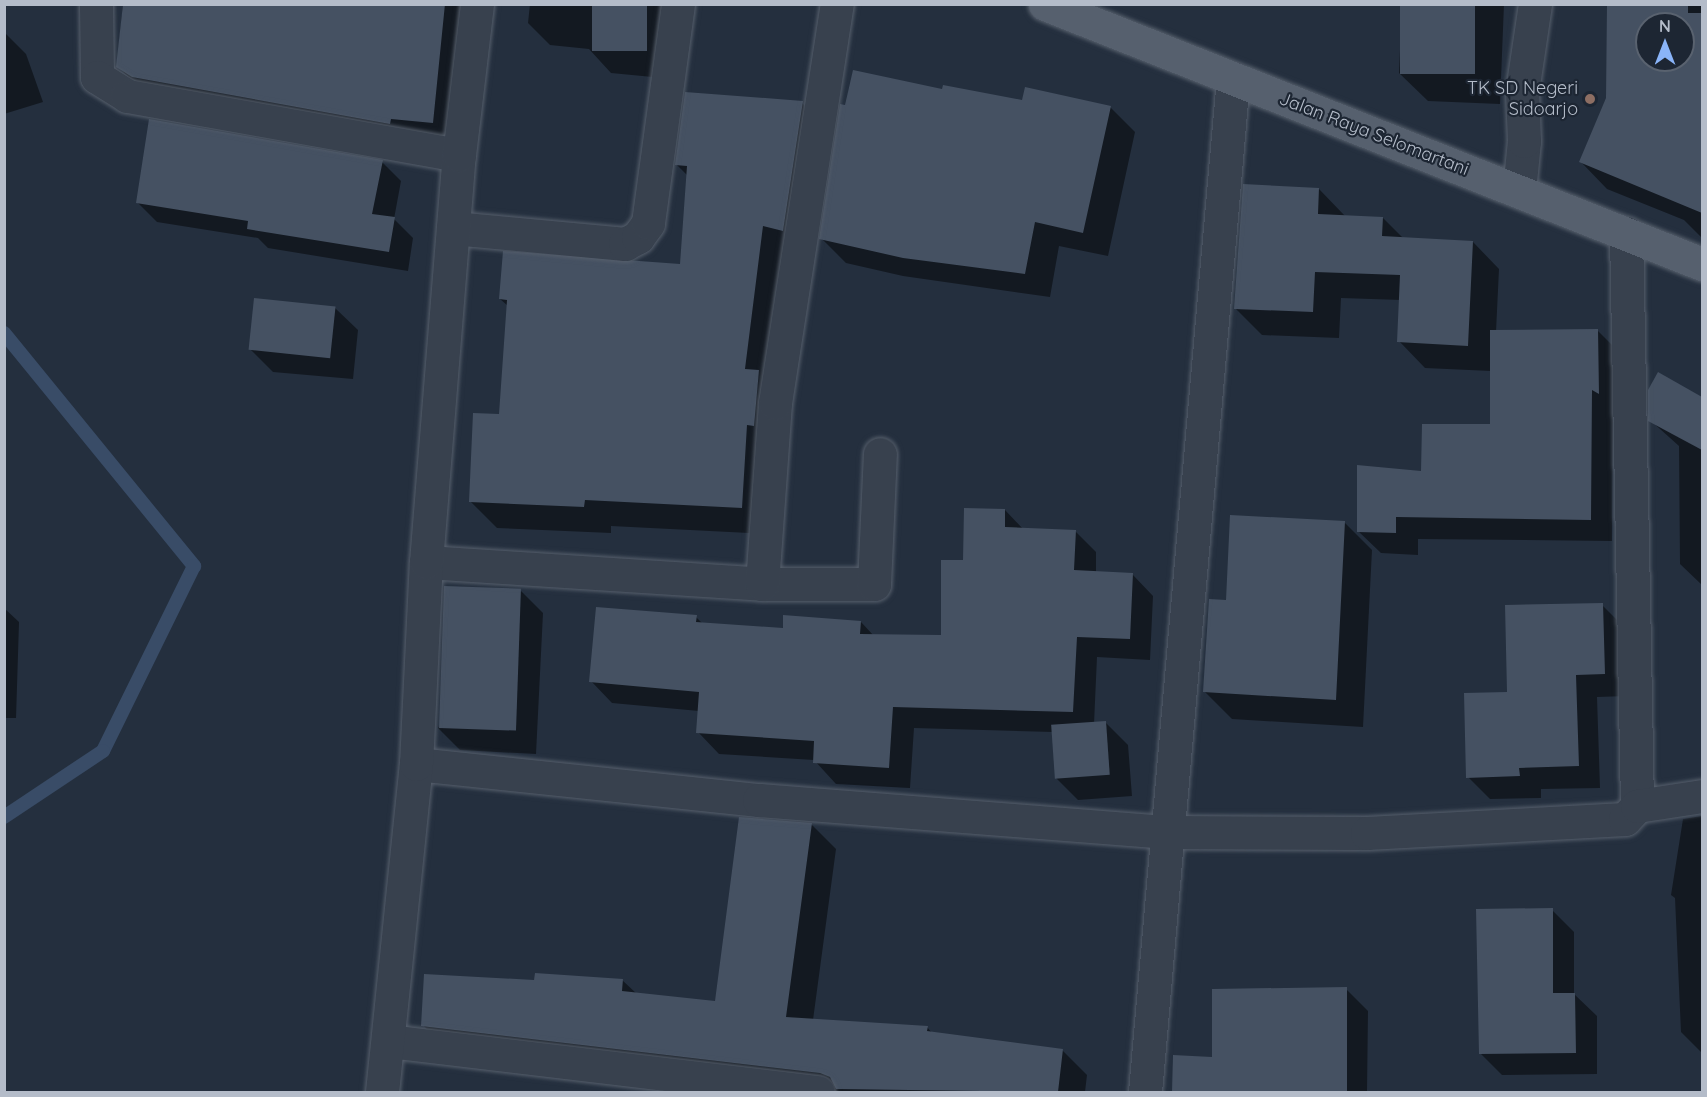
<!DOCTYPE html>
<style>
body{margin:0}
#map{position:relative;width:1707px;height:1097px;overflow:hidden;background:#242f3e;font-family:Quicksand,sans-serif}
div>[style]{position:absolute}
.shadow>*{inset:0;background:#0007}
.stream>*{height:14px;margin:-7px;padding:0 7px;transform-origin:7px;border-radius:7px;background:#394c67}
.building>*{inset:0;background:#455162;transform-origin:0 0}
.roads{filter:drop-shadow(0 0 2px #565f6c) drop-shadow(0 0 2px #565f6c)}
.minor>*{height:33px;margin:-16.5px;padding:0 16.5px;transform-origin:16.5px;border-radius:16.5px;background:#38414e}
.major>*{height:33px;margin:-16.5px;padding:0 16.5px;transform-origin:16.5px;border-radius:16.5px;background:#56606e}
.dots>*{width:16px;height:16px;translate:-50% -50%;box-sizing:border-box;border:3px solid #1d2633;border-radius:50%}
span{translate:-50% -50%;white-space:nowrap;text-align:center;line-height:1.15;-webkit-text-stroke:4.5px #1d2633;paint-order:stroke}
.poi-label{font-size:18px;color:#b4bcc9}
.right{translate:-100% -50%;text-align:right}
.street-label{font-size:18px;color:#b4bcc9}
.frame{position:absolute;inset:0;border:6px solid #b4bcc9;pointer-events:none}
.north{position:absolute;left:1635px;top:12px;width:60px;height:60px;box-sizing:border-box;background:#1d2633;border:2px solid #59626f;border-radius:50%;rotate:0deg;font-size:16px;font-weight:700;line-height:24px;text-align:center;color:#b4bcc9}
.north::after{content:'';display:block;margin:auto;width:21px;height:27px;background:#8ab4f8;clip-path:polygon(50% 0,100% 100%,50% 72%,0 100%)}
</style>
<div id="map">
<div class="shadow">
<i style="clip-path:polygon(123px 4px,476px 4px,455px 144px,140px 88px,117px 66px)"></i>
<i style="clip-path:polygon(530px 4px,670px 4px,663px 78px,611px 73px,589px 49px,550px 45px,528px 23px)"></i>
<i style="clip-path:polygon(1402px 4px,1504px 4px,1500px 104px,1428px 101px,1399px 73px)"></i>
<i style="clip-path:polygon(evenodd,1608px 4px,1702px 4px,1702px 121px,1636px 119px,1608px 4px,1647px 24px,1683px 24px,1683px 60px,1647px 60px,1647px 24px)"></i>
<i style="clip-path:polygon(4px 32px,26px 54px,43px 102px,4px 114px)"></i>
<i style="clip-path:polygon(943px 91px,1023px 102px,1110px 107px,1135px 132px,1108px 256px,1059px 246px,1050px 297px,903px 276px,846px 263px,821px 238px)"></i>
<i style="clip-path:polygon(802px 103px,829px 130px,768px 534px,611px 526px,611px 533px,497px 528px,470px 501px,501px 416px,508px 306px,500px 299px,682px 265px,688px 176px,676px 164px)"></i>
<i style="clip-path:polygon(1601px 115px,1702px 150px,1702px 238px,1684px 220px,1607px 189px,1581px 162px)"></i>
<i style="clip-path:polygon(382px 162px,401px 181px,394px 219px,413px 238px,408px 271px,268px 248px,258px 238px,157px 222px,137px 202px)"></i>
<i style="clip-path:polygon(1319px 189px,1345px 216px,1383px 218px,1403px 238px,1473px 242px,1499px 269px,1496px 332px,1598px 331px,1620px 353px,1613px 411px,1612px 541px,1418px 539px,1418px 555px,1381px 553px,1358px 531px,1491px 425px,1491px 371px,1425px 368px,1399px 341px,1401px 300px,1341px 298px,1339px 338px,1262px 335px,1235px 308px)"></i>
<i style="clip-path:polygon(335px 308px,358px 330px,353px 379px,273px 372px,251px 350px)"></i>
<i style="clip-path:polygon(1658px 374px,1702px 398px,1702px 585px,1680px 564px,1679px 446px,1650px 420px)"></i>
<i style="clip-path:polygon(1005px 510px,1023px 529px,1075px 531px,1096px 552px,1096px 573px,1132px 574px,1153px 596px,1150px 660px,1097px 657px,1094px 724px,1106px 723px,1128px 745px,1132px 796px,1078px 800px,1056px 778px,1053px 732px,914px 728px,910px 788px,836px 784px,814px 760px,719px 754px,698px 732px,699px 711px,612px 703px,591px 681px,696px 617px,703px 624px,784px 629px,861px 622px,874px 636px,942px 637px,964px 562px)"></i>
<i style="clip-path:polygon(1345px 523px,1372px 550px,1363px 727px,1232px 719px,1204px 691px,1227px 602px)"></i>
<i style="clip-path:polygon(521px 591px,543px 613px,536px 754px,460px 750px,438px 728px)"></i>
<i style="clip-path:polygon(1602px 605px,1624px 627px,1627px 696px,1597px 697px,1600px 788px,1541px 789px,1541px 798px,1490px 799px,1468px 777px,1508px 694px)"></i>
<i style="clip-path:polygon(4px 608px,19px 622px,16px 718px,4px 718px)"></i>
<i style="clip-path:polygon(1702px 816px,1702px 1053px,1681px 1032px,1675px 898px,1671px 895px,1683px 819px)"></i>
<i style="clip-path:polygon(811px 824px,836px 849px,813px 1020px,927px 1027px,932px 1033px,1062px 1050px,1087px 1075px,1085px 1092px,806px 1092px,447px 1050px,423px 1025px,536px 981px,622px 980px,637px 994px,716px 1003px)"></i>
<i style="clip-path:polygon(1552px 910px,1574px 932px,1574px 994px,1597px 1016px,1597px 1074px,1502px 1075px,1480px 1053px)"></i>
<i style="clip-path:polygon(1346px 989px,1368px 1011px,1367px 1092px,1173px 1092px,1175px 1057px,1214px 1059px)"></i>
</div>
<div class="stream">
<i style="left:4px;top:333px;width:301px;rotate:50.8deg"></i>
<i style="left:194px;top:566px;width:206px;rotate:116.2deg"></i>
<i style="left:103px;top:751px;width:119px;rotate:146.3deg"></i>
</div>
<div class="building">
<i style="clip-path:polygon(123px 4px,445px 4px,433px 123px,391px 119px,390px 124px,132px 77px,116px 67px)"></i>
<i style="left:592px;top:4px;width:55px;height:47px"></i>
<i style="left:1400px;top:4px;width:75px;height:70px"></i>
<i style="clip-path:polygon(evenodd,1607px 4px,1688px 4px,1688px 13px,1702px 13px,1702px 213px,1579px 162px,1606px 98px,1607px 4px,1647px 24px,1683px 24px,1683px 60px,1647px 60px,1647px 24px)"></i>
<i style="clip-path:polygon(853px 70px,942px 89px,943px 85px,1022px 100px,1025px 87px,1111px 106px,1083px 233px,1035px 222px,1025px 274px,903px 258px,819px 239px,840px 104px,845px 105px)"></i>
<i style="clip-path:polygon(685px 92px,803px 101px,783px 231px,763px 226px,745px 369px,759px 370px,754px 426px,747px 425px,742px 508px,585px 500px,584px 507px,469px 502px,473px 413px,499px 414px,507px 300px,499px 299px,503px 251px,680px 264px,687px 166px,675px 165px)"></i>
<i style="clip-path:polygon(149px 119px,383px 160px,372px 214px,395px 217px,389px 252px,247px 229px,248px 221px,136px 203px)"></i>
<i style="clip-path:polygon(1243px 184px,1319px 188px,1318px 214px,1383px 217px,1382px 236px,1473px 241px,1468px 346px,1397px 342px,1400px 275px,1315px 272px,1313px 312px,1234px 309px)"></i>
<i style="left:254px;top:298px;width:82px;height:52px;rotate:6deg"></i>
<i style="clip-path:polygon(1598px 329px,1599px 394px,1592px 390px,1591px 520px,1396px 517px,1396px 533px,1357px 532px,1357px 465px,1421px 471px,1422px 424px,1490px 424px,1490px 330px)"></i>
<i style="clip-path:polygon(1658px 372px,1702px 397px,1702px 450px,1648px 421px,1648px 390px)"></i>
<i style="clip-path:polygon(964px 508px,1005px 509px,1005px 527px,1076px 530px,1074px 570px,1133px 573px,1130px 639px,1077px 637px,1073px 712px,893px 707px,889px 768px,813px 763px,814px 741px,696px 733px,699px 692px,589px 682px,596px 607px,697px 615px,696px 622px,783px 628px,783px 615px,861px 621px,860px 634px,941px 635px,941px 560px,963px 560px)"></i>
<i style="clip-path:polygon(1230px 515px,1345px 521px,1336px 700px,1203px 692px,1209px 599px,1226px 600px)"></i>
<i style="left:444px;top:586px;width:77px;height:142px;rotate:2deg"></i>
<i style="clip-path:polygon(1603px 603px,1605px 674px,1576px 675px,1579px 766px,1519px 768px,1520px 776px,1466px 778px,1464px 693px,1507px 692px,1505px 605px)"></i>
<i style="left:1106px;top:721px;width:54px;height:55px;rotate:86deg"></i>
<i style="clip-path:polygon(739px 817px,812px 823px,786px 1017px,928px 1026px,927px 1031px,1063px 1049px,1058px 1092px,836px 1089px,830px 1077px,820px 1073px,421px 1026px,424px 974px,534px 980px,535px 973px,623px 979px,622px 991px,715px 1001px)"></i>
<i style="clip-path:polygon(1553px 908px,1553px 993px,1575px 993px,1576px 1053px,1479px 1054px,1476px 909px)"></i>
<i style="clip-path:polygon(1347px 987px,1347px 1092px,1172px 1092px,1173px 1055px,1212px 1057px,1212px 989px)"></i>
</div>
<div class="roads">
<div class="minor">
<i style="left:96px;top:4px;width:73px;rotate:89.2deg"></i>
<i style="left:97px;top:77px;width:36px;rotate:32deg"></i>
<i style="left:127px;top:96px;width:337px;rotate:10.1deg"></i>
<i style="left:1519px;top:191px;width:50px;rotate:-84.3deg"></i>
<i style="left:1524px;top:141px;width:50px;rotate:-92.3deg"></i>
<i style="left:1522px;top:91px;width:88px;rotate:-81.5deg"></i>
<i style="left:453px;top:228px;width:173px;rotate:5.3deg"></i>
<i style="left:625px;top:244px;width:15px;rotate:-28deg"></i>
<i style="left:638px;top:237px;width:17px;rotate:-54deg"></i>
<i style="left:648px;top:223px;width:221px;rotate:-82.2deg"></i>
<i style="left:1626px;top:233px;width:573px;rotate:88.9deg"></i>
<i style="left:426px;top:562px;width:337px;rotate:3.7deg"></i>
<i style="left:762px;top:584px;width:112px"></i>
<i style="left:874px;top:584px;width:130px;rotate:-87.4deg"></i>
<i style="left:762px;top:584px;width:181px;rotate:-85.9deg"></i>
<i style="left:775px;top:403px;width:404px;rotate:-81.2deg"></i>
<i style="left:416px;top:764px;width:345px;rotate:6deg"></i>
<i style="left:759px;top:800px;width:410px;rotate:4.5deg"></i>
<i style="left:1168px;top:832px;width:199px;rotate:0.3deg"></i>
<i style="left:1367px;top:833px;width:258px;rotate:-3.1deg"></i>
<i style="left:1625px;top:819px;width:18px;rotate:-47deg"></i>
<i style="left:1637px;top:806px;width:66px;rotate:-8.7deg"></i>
<i style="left:389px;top:1041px;width:432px;rotate:6.8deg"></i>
<i style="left:382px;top:1092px;width:330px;rotate:-84.1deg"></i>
<i style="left:416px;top:764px;width:202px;rotate:-87.2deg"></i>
<i style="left:426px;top:562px;width:408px;rotate:-85.4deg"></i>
<i style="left:459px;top:155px;width:152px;rotate:-83.2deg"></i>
<i style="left:1145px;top:1092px;width:1017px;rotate:-85.04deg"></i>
</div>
<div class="major">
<i style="left:1045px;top:4px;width:707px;rotate:21.59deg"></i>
</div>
</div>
<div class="dots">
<i style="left:1590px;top:99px;background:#8d6e63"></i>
</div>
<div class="poi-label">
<span class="right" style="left:1578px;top:99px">TK SD Negeri<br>Sidoarjo</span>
</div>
<div class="street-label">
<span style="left:1374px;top:134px;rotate:21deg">Jalan Raya Selomartani</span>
</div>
<div class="frame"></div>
<div class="north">N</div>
</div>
